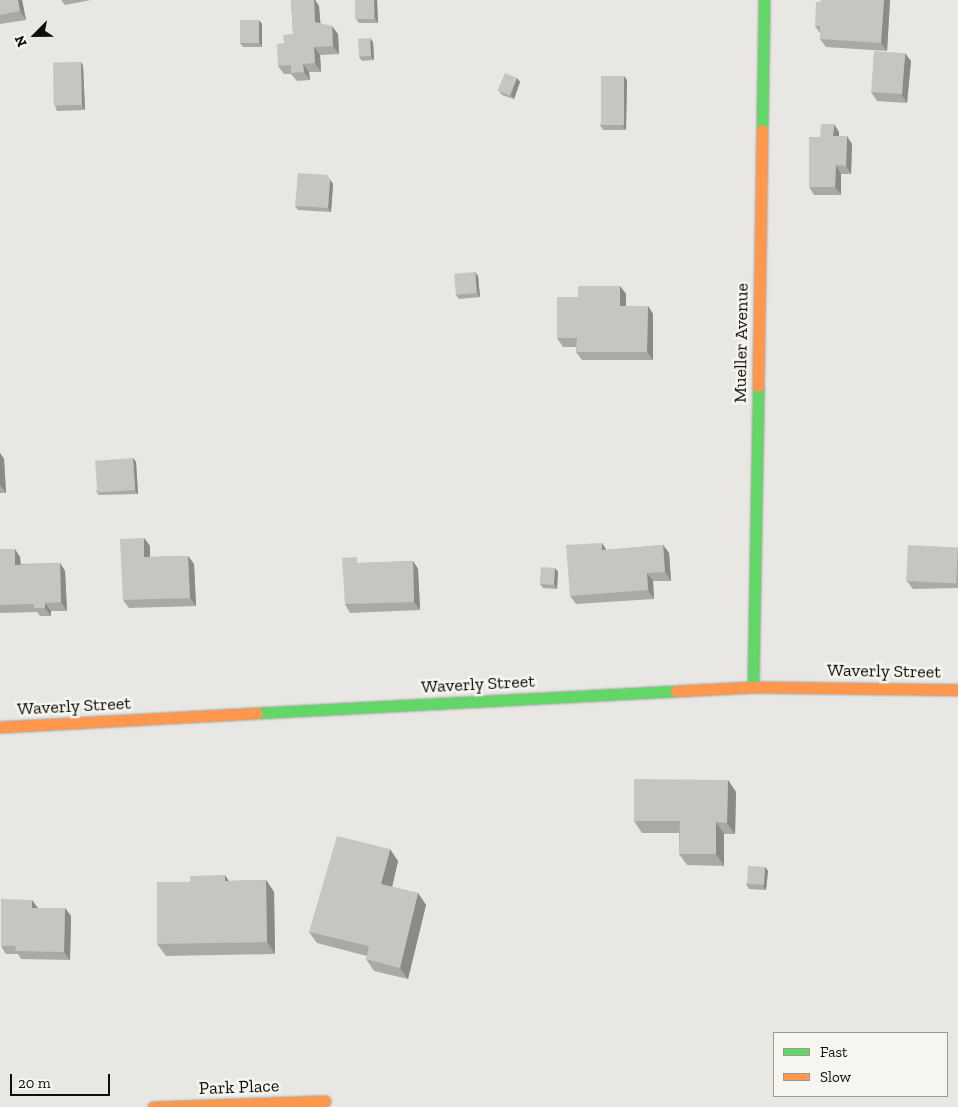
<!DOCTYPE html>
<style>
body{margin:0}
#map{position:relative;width:958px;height:1107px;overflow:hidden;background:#e8e7e4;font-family:"Zilla Slab",serif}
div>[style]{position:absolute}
.roads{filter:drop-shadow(0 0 1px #a7a7a4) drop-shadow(0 0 1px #a7a7a4)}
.fast>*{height:11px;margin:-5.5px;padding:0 5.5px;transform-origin:5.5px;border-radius:5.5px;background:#63d668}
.slow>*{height:11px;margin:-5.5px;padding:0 5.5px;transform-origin:5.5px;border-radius:5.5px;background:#ff974d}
.wall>*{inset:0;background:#aaa9a7}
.shaded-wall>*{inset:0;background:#8b8a88}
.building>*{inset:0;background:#c6c5c2;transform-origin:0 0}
span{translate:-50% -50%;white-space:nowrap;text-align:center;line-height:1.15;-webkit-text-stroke:5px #f7f5f0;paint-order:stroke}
.street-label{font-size:18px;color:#0f0e0c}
.legend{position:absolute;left:773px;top:1032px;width:175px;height:65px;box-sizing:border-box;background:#f7f5f0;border:1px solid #9a9995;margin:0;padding:6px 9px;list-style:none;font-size:15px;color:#0f0e0c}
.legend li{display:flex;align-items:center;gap:10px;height:25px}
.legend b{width:25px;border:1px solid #9a9995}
.north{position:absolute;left:10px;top:10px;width:50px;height:50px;-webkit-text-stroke:4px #f7f5f0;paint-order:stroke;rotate:247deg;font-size:14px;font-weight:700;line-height:20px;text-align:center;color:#0f0e0c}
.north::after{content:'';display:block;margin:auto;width:18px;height:22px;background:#0f0e0c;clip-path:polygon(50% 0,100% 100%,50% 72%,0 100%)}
.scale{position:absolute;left:10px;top:1074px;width:100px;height:22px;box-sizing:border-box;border:2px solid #0f0e0c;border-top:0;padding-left:6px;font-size:15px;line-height:18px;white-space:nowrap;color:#0f0e0c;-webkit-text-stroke:4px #f7f5f0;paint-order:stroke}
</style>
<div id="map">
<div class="roads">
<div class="fast">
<i style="left:762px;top:130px;width:130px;rotate:-89.1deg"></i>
<i style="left:753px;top:687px;width:301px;rotate:-89deg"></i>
<i style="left:257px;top:713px;width:420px;rotate:-3deg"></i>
</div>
<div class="slow">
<i style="left:758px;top:386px;width:256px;rotate:-89.1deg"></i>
<i style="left:676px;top:691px;width:77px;rotate:-3deg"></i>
<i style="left:753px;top:687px;width:205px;rotate:0.8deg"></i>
<i style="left:0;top:727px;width:257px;rotate:-3.1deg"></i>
<i style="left:153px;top:1107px;width:172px;rotate:-2deg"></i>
</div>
</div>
<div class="wall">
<i style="clip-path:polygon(0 0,22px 0,26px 20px,0 24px)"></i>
<i style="clip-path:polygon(61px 0,91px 0,65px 5px)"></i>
<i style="clip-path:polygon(291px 0,315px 0,319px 6px,320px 23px,338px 34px,339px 54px,320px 55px,321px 72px,309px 72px,310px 80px,297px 81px,291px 74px,284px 74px,278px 66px,293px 34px)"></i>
<i style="clip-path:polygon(377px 0,378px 23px,359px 23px,356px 19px)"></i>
<i style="clip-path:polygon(821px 0,890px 0,887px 51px,826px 47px,820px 39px,820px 33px,815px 26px)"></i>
<i style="clip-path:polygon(262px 24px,262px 47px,243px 47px,240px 43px)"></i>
<i style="clip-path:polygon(373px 42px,374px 60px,362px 61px,359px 57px)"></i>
<i style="clip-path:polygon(911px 61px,907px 103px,877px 101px,871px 92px)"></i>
<i style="clip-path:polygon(81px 62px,83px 66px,85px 110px,57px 111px,55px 106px)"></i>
<i style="clip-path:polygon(517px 78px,520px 82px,514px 99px,502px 95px,499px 91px)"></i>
<i style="clip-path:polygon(627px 80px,626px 130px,603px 130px,600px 125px)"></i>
<i style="clip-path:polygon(839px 132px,839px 136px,852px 144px,851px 174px,841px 174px,841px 195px,814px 195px,809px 187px,820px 137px)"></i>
<i style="clip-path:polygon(327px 175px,333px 184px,331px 212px,298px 210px,295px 206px)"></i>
<i style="clip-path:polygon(478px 276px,480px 297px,459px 299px,456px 295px)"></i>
<i style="clip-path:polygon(620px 286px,626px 294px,626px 306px,648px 306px,653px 314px,653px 360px,582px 360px,576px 352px,576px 347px,563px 347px,557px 338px,578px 297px)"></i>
<i style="clip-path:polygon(0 453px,4px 459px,6px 493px,0 493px)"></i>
<i style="clip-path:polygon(133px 458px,136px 462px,138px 494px,99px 495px,96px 491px)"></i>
<i style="clip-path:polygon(144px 538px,150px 546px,150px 557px,188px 556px,194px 564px,196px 606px,129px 608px,123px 600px)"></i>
<i style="clip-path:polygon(602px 543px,606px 550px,663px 545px,669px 553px,671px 581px,653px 581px,654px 599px,576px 604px,570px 596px)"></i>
<i style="clip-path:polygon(958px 548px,958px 588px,913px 589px,907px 581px)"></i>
<i style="clip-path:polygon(0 549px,20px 557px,21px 564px,60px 563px,65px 571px,67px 611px,51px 611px,51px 616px,40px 616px,37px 612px,0 613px)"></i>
<i style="clip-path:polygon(413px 561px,418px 569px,420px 610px,350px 613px,345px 604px,360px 563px)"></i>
<i style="clip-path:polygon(555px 568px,558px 572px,557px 589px,543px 588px,540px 584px)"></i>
<i style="clip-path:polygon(728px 780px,736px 792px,735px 834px,724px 834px,724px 866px,687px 865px,679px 854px,679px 833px,642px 833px,634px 821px)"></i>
<i style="clip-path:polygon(398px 861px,392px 887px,418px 893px,426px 905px,408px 979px,374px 971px,366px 959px,367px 956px,317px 943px,309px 932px)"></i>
<i style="clip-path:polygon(765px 867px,768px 871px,766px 890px,749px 889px,746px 884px)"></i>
<i style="clip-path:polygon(266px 880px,274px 892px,275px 954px,166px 956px,157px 944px,190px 882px)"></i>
<i style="clip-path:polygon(38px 908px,65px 908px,71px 916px,70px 960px,21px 959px,18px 954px,6px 954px,1px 946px)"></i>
</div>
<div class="shaded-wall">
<i style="clip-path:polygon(18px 0,22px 0,26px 20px,20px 11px)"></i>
<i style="clip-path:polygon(314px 0,315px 0,319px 6px,321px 30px,315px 22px)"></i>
<i style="clip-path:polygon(374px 0,377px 0,378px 23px,375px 18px)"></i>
<i style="clip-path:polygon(884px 0,890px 0,887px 51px,881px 43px)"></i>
<i style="clip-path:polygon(259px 20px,262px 24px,262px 47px,259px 42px)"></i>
<i style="clip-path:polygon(332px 26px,338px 34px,339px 54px,333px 46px)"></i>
<i style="clip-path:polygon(370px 38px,373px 42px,374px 60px,371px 56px)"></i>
<i style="clip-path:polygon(314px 47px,320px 55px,321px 72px,315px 63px)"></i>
<i style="clip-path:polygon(905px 53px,911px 61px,907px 103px,902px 95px)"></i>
<i style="clip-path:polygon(81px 62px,83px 66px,85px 110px,82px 105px)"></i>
<i style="clip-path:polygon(303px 64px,309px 72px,310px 80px,304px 72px)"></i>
<i style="clip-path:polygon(624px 76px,627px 80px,626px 130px,623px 126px)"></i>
<i style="clip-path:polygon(517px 78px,520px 82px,514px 99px,511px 95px)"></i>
<i style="clip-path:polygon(834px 124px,839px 132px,839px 144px,833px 136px)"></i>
<i style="clip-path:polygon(847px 136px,852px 144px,851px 174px,846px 166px)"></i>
<i style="clip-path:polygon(836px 165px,841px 174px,841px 195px,835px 187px)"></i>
<i style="clip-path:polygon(330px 180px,333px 184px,331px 212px,328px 208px)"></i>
<i style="clip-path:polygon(475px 272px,478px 276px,480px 297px,477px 293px)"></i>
<i style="clip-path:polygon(620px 286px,626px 294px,626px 314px,620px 306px)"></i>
<i style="clip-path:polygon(648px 306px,653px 314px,653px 360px,647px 352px)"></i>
<i style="clip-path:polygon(0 453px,4px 459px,6px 493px,0 485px)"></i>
<i style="clip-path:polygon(133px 458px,136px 462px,138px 494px,135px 490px)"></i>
<i style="clip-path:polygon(144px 538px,150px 546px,150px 565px,144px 557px)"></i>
<i style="clip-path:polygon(602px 543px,607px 551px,602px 550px)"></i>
<i style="clip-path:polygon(663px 545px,669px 553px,671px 581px,665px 572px)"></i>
<i style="clip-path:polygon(15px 549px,20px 557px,21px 573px,15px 565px)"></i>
<i style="clip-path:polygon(188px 556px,194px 564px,196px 606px,190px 598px)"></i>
<i style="clip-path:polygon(413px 561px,418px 569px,420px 610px,414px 602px)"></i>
<i style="clip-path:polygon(60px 563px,65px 571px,67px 611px,61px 602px)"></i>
<i style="clip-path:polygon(555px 568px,558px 572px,557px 589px,554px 584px)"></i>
<i style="clip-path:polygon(647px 573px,653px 581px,654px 599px,648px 590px)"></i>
<i style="clip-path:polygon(45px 603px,51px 611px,51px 616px,45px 608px)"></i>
<i style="clip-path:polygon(728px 780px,736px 792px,735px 834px,727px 823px)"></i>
<i style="clip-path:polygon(716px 822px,724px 834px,724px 866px,716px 854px)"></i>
<i style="clip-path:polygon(390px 849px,398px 861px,390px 896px,381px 884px)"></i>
<i style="clip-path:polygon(765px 867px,768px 871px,766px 890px,763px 886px)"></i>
<i style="clip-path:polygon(225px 875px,233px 887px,225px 881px)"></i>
<i style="clip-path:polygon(266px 880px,274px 892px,275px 954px,267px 942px)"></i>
<i style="clip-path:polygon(418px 893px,426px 905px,408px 979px,400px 968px)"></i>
<i style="clip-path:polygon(32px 900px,38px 908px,32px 908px)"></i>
<i style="clip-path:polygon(65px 908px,71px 916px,70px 960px,64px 952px)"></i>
</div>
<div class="building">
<i style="clip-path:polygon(0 0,18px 0,20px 11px,0 15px)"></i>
<i style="clip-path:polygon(291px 0,314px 0,315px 22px,332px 26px,333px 46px,314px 47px,315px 63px,303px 64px,304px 72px,291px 73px,291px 65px,278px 66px,277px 44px,284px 43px,283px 35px,293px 34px)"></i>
<i style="left:355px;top:0;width:19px;height:19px"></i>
<i style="clip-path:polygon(821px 0,884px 0,881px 43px,820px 39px,820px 26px,815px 26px,816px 2px,821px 2px)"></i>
<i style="left:240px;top:20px;width:19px;height:23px"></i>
<i style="left:370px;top:38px;width:18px;height:12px;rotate:87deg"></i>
<i style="left:874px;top:51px;width:31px;height:41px;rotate:4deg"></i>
<i style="left:81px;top:62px;width:43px;height:28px;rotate:89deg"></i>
<i style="left:505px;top:73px;width:13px;height:19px;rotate:23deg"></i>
<i style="left:601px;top:76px;width:23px;height:49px"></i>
<i style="clip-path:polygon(821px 124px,834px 124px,833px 136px,847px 136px,846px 166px,836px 165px,835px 187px,809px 187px,809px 137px,820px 137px)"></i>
<i style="clip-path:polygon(298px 173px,327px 175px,330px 180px,328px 208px,295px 206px)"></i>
<i style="left:475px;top:272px;width:21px;height:21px;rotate:85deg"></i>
<i style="clip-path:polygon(578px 286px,620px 286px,620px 306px,648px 306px,647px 352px,576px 352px,577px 338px,557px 338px,557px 297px,578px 297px)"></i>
<i style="left:133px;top:458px;width:32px;height:38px;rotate:86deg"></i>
<i style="clip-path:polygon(144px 538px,144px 557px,188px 556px,190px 598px,123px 600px,120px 539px)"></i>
<i style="clip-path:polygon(602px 543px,602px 550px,663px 545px,665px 572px,647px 573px,648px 590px,570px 596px,566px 545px)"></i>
<i style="left:908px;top:545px;width:50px;height:36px;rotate:3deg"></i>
<i style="clip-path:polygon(0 549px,15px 549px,15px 565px,60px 563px,61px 602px,45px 603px,45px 608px,34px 608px,34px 604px,0 605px)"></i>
<i style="clip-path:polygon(357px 557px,357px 563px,413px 561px,414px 602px,345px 604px,342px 558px)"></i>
<i style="left:541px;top:567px;width:14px;height:17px;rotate:4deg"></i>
<i style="clip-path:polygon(634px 779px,728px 780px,727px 823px,716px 822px,716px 854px,679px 854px,680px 821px,634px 821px)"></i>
<i style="clip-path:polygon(337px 836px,390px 849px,381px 884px,418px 893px,400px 968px,366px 959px,369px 946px,309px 932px)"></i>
<i style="left:748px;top:866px;width:17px;height:18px;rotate:3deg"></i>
<i style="clip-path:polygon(225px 875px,225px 881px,266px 880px,267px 942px,157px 944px,157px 882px,190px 882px,190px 876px)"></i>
<i style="clip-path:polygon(1px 899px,32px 900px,32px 908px,65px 908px,64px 952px,15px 951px,16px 946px,1px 946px)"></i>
</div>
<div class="street-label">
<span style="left:741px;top:343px;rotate:-89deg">Mueller Avenue</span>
<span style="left:884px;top:671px;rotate:1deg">Waverly Street</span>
<span style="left:478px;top:684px;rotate:-3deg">Waverly Street</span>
<span style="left:74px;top:706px;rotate:-3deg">Waverly Street</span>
<span style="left:239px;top:1087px;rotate:-2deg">Park Place</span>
</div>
<ul class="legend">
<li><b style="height:6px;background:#63d668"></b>Fast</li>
<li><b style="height:6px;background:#ff974d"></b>Slow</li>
</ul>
<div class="north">N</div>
<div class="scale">20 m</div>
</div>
